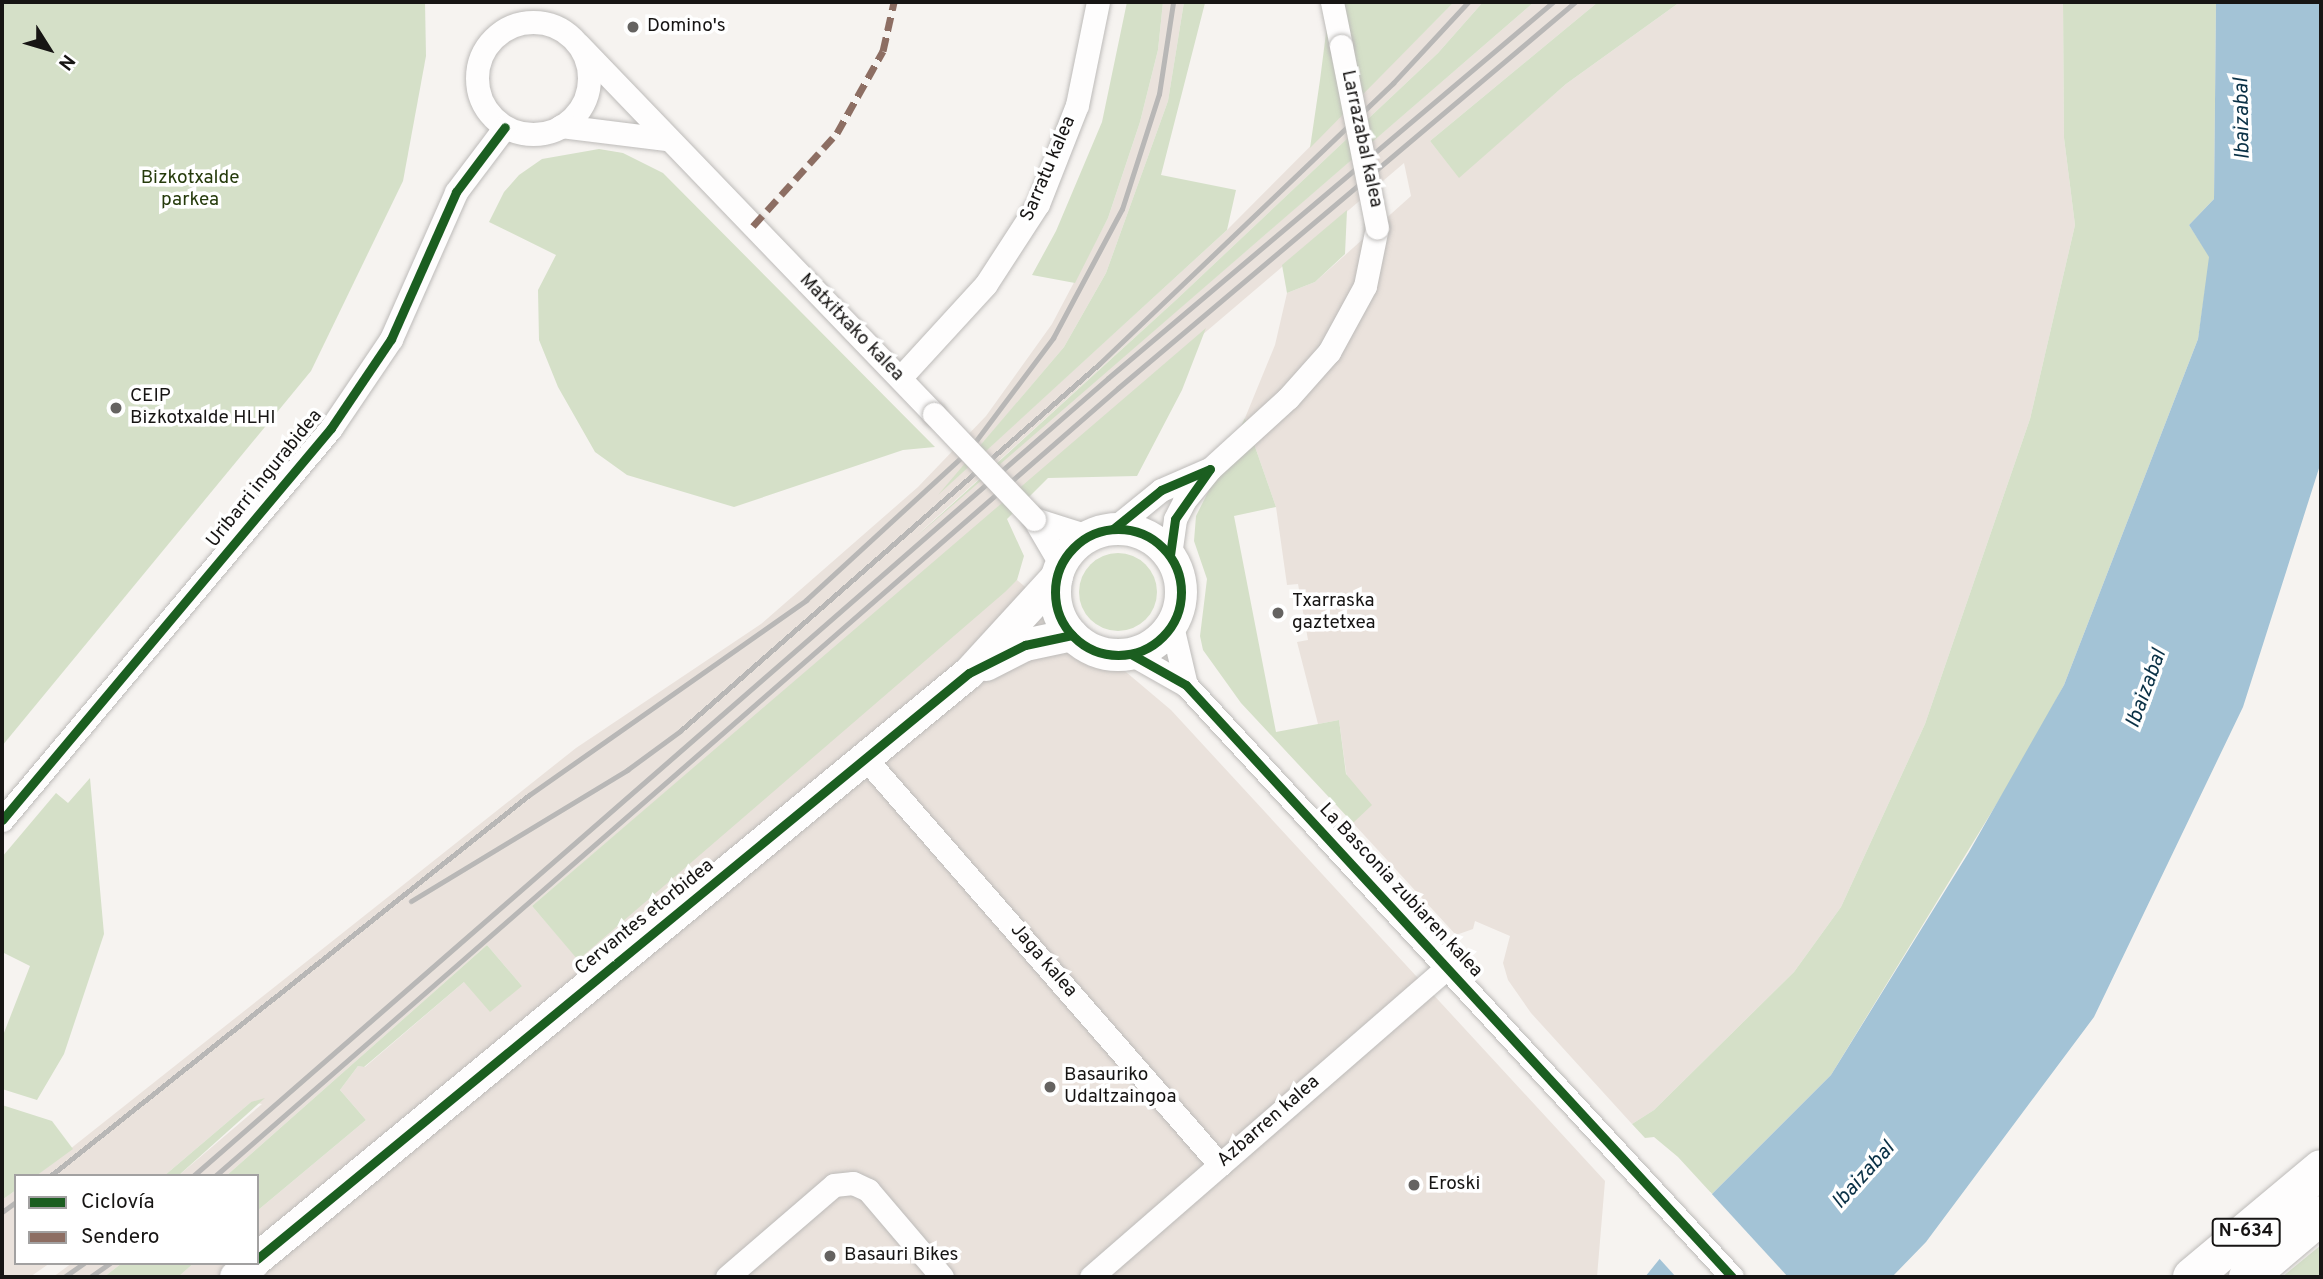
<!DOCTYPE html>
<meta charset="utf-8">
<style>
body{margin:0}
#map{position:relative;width:2323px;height:1279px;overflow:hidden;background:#f6f3f0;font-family:Overpass,sans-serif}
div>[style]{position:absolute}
.built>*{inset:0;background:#eae2dc}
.green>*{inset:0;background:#d5e0c8}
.round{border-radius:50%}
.water>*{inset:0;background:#a3c3d6}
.pier>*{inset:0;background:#f6f3f0}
.roads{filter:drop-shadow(0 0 2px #bdbbb9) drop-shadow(0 0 2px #bdbbb9)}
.street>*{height:23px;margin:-11.5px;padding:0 11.5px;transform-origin:11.5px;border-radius:11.5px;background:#fefdfd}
.street>.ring{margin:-11.5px;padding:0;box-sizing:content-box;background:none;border:23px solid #fefdfd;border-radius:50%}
.secondary>*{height:32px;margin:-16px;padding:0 16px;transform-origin:16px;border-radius:16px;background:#fefdfd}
.secondary>.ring{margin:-16px;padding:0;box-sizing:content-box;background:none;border:32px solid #fefdfd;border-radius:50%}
.highway>*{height:38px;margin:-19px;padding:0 19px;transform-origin:19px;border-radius:19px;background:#fefdfd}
.rail>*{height:5px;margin:-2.5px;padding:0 2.5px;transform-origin:2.5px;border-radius:2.5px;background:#b8b7b6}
.bridges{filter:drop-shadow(0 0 2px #bdbbb9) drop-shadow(0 0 2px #bdbbb9)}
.street-bridge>*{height:23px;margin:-11.5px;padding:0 11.5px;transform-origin:11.5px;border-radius:11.5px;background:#fefdfd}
.quiet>*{height:7px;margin-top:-3.5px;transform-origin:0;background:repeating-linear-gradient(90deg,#8d6e63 0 14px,transparent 0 21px)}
.cycleway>*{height:9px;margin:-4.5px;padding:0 4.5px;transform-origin:4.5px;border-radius:4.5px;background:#1b5e20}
.cycleway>.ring{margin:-4.5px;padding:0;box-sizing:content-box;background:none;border:9px solid #1b5e20;border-radius:50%}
.dots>*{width:19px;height:19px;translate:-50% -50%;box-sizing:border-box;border:4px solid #fff;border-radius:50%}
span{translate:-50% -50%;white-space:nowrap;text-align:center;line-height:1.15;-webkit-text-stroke:7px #fff;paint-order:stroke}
.shield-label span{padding:2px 5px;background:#fff;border:2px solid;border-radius:5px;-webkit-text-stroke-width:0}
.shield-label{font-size:18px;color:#171514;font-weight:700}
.poi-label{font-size:19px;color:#171514}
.left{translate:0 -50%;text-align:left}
.street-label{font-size:19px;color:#171514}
.park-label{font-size:19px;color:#263b0c}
.water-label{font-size:21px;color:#0a3146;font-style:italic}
.frame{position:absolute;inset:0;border:4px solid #171514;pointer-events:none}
.legend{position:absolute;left:14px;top:1174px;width:245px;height:91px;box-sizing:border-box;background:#fff;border:2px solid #a2a1a1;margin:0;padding:9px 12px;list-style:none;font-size:21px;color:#171514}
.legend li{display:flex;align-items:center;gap:14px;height:35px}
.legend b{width:35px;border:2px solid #a2a1a1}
.north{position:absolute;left:14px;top:14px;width:70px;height:70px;-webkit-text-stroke:5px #fff;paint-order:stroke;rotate:127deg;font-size:19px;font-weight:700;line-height:28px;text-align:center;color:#171514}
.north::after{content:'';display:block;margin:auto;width:24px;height:32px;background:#171514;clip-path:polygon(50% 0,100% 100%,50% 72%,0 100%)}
</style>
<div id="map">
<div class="built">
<i style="clip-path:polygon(1163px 2px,1184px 2px,1168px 101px,1106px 273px,1064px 347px,944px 489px,1227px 230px,1454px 2px,1483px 2px,1438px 53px,1177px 299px,916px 536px,1534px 2px,1598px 2px,1430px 141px,1459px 177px,1566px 84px,1680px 2px,2063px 2px,2064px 138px,2075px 225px,2030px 419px,1925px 724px,1841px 907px,1794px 972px,1654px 1110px,1632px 1124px,1531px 1013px,1508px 980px,1503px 963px,1510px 936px,1475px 921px,1473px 929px,1456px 935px,1353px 823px,1339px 720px,1318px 724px,1297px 642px,1308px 640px,1298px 584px,1287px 585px,1276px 507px,1245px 418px,1275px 345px,1287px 293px,1315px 282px,1411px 196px,1404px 163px,532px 906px,578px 959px,1017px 580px,1171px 710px,1605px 1181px,1597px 1277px,178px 1277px,194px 1263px,257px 1263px,257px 1211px,366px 1120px,340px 1090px,358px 1066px,365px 1067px,464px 982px,522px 986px,487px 945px,226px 1176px,178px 1176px,262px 1104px,251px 1102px,164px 1176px,36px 1176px,576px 748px,761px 624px,918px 487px,986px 416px,1052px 324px,1108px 218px,1140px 122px,1158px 50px)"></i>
<i style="clip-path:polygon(16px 1190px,16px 1263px,50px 1263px,30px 1277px,2px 1277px,2px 1200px)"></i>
<i style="clip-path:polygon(72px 1263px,122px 1263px,104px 1277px,53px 1277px)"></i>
</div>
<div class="green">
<i style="clip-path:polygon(2px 2px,425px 2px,426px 56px,403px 181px,311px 371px,2px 746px)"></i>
<i style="clip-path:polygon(1127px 2px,1163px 2px,1158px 50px,1140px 122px,1108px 218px,1075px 283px,1032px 275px,1056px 231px,1102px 122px)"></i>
<i style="clip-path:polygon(1184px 2px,1205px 3px,1161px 175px,1236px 190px,1227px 230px,938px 495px,1064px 347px,1106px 273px,1168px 101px)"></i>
<i style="clip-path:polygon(1330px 2px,1454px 2px,1310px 148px,1320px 80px)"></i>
<i style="clip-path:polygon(1483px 2px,1534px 2px,916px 537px,1177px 299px,1438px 53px)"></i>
<i style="clip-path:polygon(1598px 2px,1680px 2px,1566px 84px,1459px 178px,1430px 141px)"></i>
<i style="clip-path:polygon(2063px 2px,2216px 2px,2214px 199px,2189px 225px,2210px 257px,2198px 339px,2064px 685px,2024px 759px,1831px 1075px,1712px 1194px,1678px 1157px,1654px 1137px,1645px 1138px,1632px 1124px,1654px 1110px,1794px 972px,1841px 907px,1925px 724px,2030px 419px,2075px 225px,2064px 138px)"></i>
<i style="clip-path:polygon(599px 149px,623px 153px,663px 173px,935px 447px,903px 450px,734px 507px,627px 475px,595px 452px,558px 387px,539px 340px,538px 290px,556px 255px,489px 222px,504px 192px,519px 175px,542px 159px)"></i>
<i style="clip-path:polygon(1347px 210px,1345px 254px,1315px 282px,1287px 293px,1282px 265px)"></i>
<i style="clip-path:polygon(1206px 328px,1182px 390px,1137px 476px,1048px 478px,1007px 519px,1024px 556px,1017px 580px,1005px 592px,578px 960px,532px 906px)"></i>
<i style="clip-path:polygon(1245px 418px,1276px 507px,1234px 516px,1276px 732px,1339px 720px,1346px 774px,1372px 805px,1353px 823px,1241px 703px,1203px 650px,1200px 636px,1207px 579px,1194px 541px,1196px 516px)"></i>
<i class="round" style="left:1079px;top:553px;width:78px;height:78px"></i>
<i style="clip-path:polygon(90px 778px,104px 934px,64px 1054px,37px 1100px,2px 1089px,2px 1038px,30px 966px,2px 952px,2px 857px,56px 793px,68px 803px)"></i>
<i style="clip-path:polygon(487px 945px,522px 986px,490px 1012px,464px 982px,364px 1067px,358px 1066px,340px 1090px,366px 1120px,257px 1211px,257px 1176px,226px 1176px)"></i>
<i style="clip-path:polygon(265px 1098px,178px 1176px,164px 1176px,251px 1102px)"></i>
<i style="clip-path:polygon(2px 1105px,52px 1121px,73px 1149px,36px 1176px,16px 1176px,16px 1190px,2px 1200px)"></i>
<i style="clip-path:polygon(2321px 1245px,2321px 1277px,2282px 1277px)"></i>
<i style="clip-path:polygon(122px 1263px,194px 1263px,178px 1277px,104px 1277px)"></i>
</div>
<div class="water">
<i style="clip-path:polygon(2216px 2px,2321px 2px,2321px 462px,2243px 707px,2094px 1017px,1926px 1242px,1892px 1277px,1645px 1277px,1712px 1194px,1831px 1075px,1969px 852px,2064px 685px,2198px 339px,2209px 257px,2189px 225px,2214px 199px)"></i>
</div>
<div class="pier">
<i style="clip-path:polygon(1710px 1192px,1788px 1277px,1676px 1277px,1657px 1256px)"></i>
</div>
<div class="roads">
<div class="street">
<i style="left:1332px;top:2px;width:45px;rotate:78.4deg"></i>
<i class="ring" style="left:477px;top:22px;width:89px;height:89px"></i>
<i style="left:579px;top:45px;width:512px;rotate:46.11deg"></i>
<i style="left:561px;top:126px;width:106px;rotate:7.1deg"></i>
<i style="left:900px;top:378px;width:127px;rotate:-47.5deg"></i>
<i style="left:986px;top:284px;width:95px;rotate:-57deg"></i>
<i style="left:1038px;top:204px;width:106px;rotate:-68.5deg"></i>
<i style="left:1077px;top:105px;width:105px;rotate:-78.5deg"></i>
<i style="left:1034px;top:519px;width:57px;rotate:17.5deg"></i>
<i style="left:1034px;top:519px;width:53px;rotate:59.6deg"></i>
<i style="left:1113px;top:529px;width:62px;rotate:-39.1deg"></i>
<i style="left:1161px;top:490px;width:50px;rotate:-23.5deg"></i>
<i style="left:1170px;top:555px;width:36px;rotate:-82deg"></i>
<i style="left:1175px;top:519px;width:20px;rotate:-63deg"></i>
<i style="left:1184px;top:501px;width:41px;rotate:-50.9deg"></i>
<i style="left:1210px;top:469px;width:105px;rotate:-42.3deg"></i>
<i style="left:1288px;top:398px;width:62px;rotate:-48.3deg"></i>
<i style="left:1329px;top:352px;width:75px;rotate:-61.4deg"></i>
<i style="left:1365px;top:286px;width:60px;rotate:-78.5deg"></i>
<i style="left:1172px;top:626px;width:61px;rotate:76.7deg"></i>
<i style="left:1131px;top:654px;width:63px;rotate:29.4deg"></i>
<i style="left:1186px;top:685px;width:805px;rotate:47.31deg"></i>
<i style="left:865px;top:758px;width:540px;rotate:48.9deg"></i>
<i style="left:2px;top:820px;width:512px;rotate:-49.99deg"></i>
<i style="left:331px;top:428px;width:107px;rotate:-56deg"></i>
<i style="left:391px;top:339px;width:161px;rotate:-66.1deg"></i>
<i style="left:456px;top:192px;width:81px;rotate:-53deg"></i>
<i style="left:727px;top:1277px;width:141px;rotate:-40.7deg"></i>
<i style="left:834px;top:1185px;width:19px;rotate:-6deg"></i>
<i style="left:853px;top:1183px;width:17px;rotate:25deg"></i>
<i style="left:868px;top:1190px;width:114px;rotate:49.6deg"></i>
<i style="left:1091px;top:1277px;width:472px;rotate:-41deg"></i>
</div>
<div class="secondary">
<i class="ring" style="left:1055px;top:529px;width:94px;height:94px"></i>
<i style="left:986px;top:665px;width:44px;rotate:-27.1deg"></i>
<i style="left:1025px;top:645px;width:48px;rotate:-12deg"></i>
<i style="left:257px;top:1259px;width:922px;rotate:-39.46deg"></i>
<i style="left:969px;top:673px;width:130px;rotate:-47.5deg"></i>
<i style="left:236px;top:1277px;width:22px;rotate:-39deg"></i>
</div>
<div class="highway">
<i style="left:2192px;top:1277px;width:168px;rotate:-39.9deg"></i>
<i style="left:2248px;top:1277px;width:96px;rotate:-40.3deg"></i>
</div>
</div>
<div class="rail">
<i style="left:411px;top:901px;width:253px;rotate:-31.2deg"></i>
<i style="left:627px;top:770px;width:66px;rotate:-36.3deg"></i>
<i style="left:680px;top:731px;width:557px;rotate:-41.21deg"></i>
<i style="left:1099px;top:364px;width:407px;rotate:-43.7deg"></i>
<i style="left:1393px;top:83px;width:110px;rotate:-47.2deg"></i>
<i style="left:50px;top:1176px;width:612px;rotate:-38.5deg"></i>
<i style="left:529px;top:795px;width:339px;rotate:-35.1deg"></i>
<i style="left:806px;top:600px;width:222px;rotate:-42.6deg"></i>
<i style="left:969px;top:450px;width:140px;rotate:-53.1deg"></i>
<i style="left:1053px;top:338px;width:146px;rotate:-61.9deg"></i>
<i style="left:1122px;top:209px;width:121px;rotate:-72.2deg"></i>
<i style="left:1159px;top:94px;width:93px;rotate:-81.3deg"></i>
<i style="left:193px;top:1176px;width:1214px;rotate:-41.09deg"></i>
<i style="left:1108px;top:378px;width:583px;rotate:-40.2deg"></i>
<i style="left:215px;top:1176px;width:1198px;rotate:-41.11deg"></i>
<i style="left:1118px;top:388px;width:598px;rotate:-40.19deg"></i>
<i style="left:2px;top:1212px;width:17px;rotate:-36deg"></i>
<i style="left:64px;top:1277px;width:24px;rotate:-35deg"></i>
<i style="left:90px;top:1277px;width:24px;rotate:-35deg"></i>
</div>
<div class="bridges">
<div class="street-bridge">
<i style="left:1341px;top:46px;width:185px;rotate:78.8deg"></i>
<i style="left:934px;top:414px;width:145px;rotate:46.4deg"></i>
</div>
</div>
<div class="quiet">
<i style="left:753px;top:226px;width:125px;rotate:-47.9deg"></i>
<i style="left:837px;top:133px;width:94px;rotate:-60.7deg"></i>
<i style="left:883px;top:51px;width:50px;rotate:-77.3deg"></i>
</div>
<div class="cycleway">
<i style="left:1113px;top:529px;width:62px;rotate:-39.1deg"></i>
<i style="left:1161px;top:490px;width:53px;rotate:-23.2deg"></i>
<i class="ring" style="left:1055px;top:529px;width:117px;height:117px"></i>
<i style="left:1170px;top:555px;width:36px;rotate:-82deg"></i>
<i style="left:1175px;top:519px;width:61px;rotate:-55deg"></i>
<i style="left:1131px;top:654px;width:63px;rotate:29.4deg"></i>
<i style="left:1186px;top:685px;width:805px;rotate:47.31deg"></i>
<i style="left:2px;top:820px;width:512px;rotate:-49.99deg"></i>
<i style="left:331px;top:428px;width:107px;rotate:-56deg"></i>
<i style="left:391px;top:339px;width:161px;rotate:-66.1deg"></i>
<i style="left:456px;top:192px;width:81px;rotate:-53deg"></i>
<i style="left:257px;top:1259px;width:922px;rotate:-39.46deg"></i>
<i style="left:969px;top:673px;width:63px;rotate:-26.6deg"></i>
<i style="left:1025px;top:645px;width:48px;rotate:-12deg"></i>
</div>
<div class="dots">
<i style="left:633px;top:27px;background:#656361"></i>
<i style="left:116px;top:408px;background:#656361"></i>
<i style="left:1278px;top:613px;background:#656361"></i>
<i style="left:1050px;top:1087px;background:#656361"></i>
<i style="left:1414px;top:1185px;background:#656361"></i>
<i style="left:830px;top:1256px;background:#656361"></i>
</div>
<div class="shield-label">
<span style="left:2246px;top:1232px">N-634</span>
</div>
<div class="poi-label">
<span class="left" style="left:647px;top:27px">Domino's</span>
<span class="left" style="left:130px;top:408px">CEIP<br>Bizkotxalde HLHI</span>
<span class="left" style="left:1292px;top:613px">Txarraska<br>gaztetxea</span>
<span class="left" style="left:1064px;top:1087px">Basauriko<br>Udaltzaingoa</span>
<span class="left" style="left:1428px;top:1185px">Eroski</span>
<span class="left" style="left:844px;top:1256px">Basauri Bikes</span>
</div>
<div class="street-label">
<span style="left:1361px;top:139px;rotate:78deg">Larrazabal kalea</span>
<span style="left:1049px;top:169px;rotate:-67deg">Sarratu kalea</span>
<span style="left:851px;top:328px;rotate:46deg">Matxitxako kalea</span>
<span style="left:265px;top:479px;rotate:-51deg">Uribarri ingurabidea</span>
<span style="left:1400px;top:891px;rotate:47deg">La Basconia zubiaren kalea</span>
<span style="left:645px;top:918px;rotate:-39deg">Cervantes etorbidea</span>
<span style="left:1043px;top:961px;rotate:49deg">Jaga kalea</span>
<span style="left:1269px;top:1122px;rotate:-41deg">Azbarren kalea</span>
</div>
<div class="park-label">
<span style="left:190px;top:190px">Bizkotxalde<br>parkea</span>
</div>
<div class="water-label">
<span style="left:2243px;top:119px;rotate:-91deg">Ibaizabal</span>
<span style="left:2147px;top:689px;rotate:-70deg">Ibaizabal</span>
<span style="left:1864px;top:1176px;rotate:-48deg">Ibaizabal</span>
</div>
<div class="frame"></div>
<ul class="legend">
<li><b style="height:9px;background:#1b5e20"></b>Ciclovía</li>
<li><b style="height:9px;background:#8d6e63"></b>Sendero</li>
</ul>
<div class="north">N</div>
</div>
